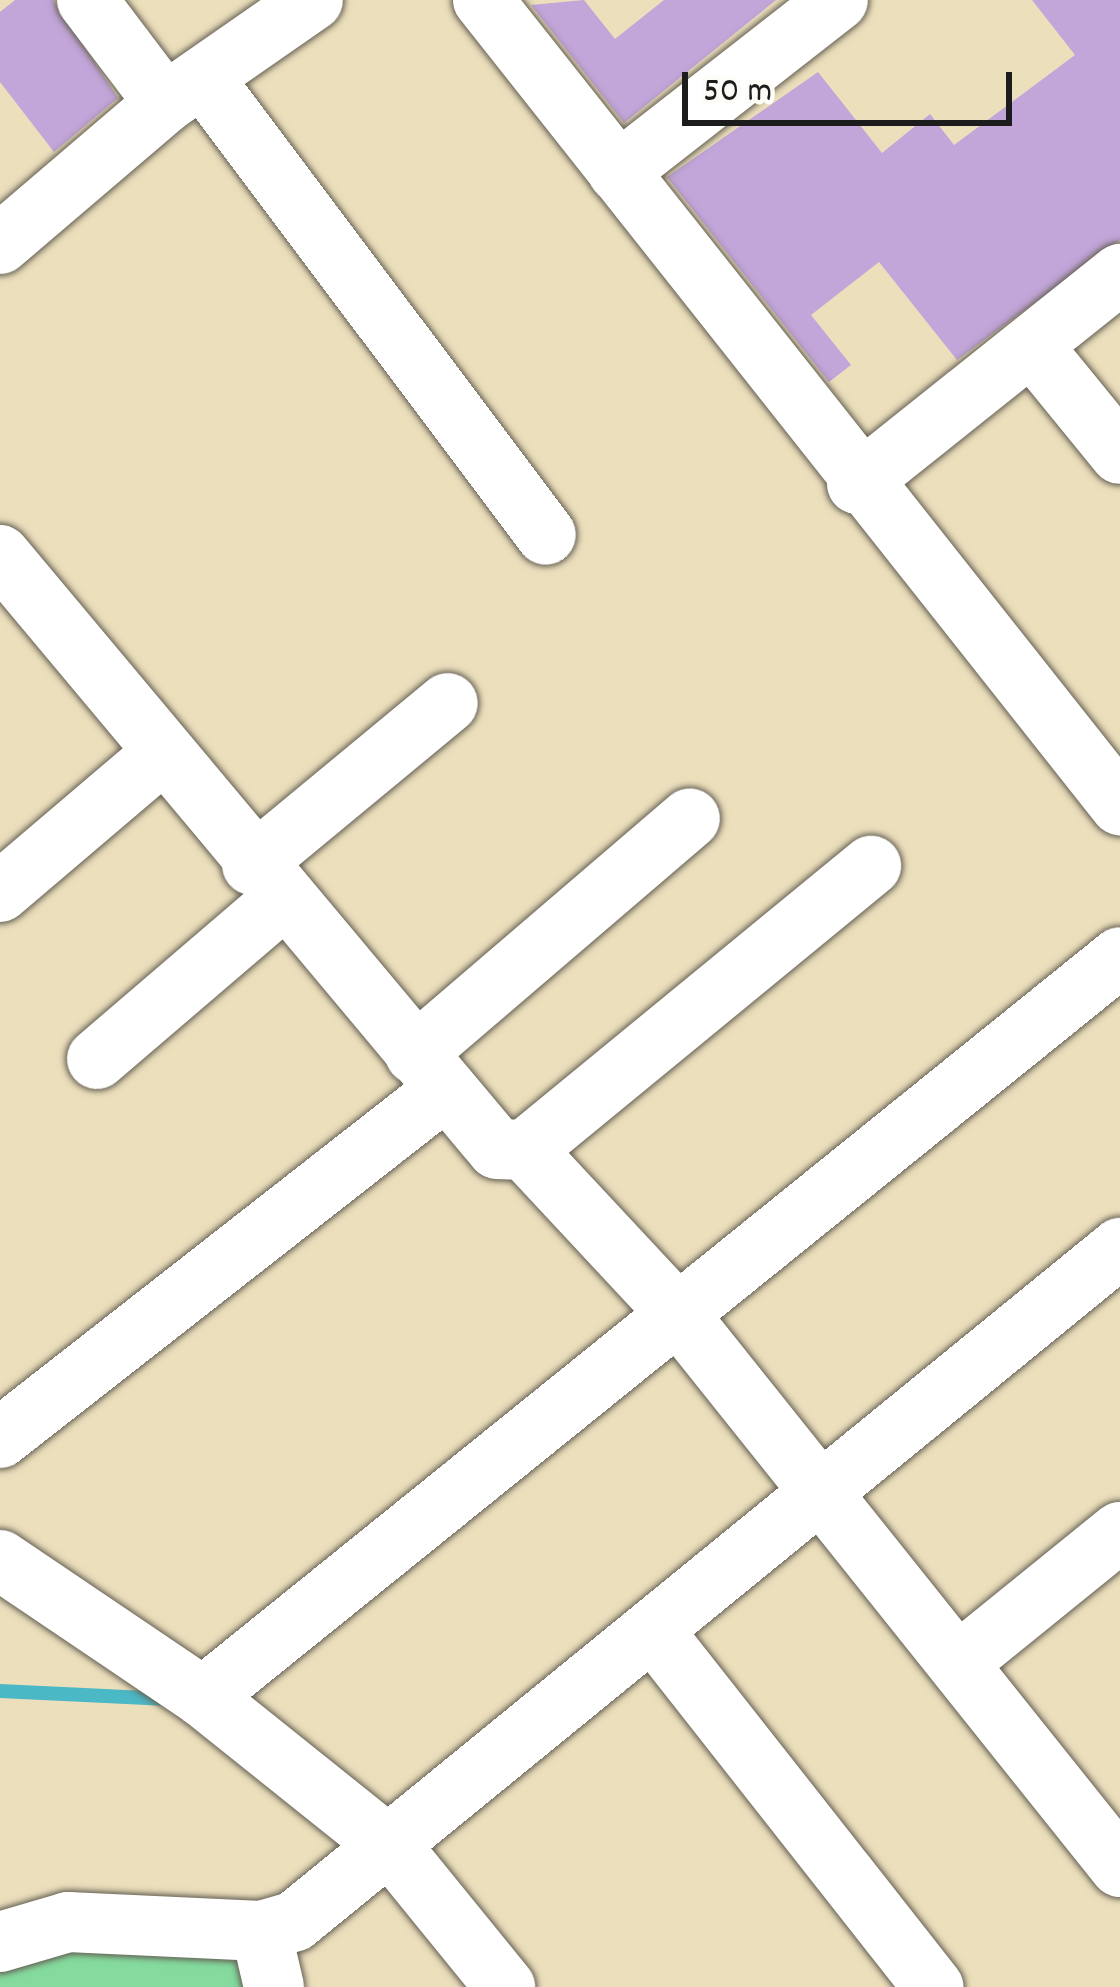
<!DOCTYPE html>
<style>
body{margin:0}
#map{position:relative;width:1120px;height:1987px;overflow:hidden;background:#ecdfbc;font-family:Dekko,sans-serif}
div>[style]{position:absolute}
.green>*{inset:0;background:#85db9e}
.stream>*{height:14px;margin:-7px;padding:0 7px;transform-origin:7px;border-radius:7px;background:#4bb8c5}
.building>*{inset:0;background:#c2a5d9}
.roads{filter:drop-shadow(0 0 3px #656054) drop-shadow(0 0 3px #656054)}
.minor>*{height:60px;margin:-30px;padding:0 30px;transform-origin:30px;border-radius:30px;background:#fff}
span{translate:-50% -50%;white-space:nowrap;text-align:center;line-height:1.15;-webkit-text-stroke:9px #fdfcf7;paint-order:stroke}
.scale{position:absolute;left:682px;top:72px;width:330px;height:54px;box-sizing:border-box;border:6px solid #1c1c1c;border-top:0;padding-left:15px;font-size:36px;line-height:42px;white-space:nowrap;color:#1c1c1c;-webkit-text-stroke:9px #fdfcf7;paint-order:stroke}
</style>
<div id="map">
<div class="green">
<i style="clip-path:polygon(53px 1944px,250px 1953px,262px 1987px,0 1987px,0 1959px)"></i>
</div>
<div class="stream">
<i style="left:0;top:1691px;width:168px;rotate:2.7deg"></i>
</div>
<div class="building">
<i style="clip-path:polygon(15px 0,53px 0,118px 98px,54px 152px,0 82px,0 12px)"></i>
<i style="clip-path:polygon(584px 0,615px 39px,664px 0,776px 0,624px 123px,531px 5px)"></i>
<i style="clip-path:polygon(1032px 0,1120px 0,1120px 240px,957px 360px,879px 262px,811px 315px,851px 365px,829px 382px,667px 177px,818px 72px,882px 153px,930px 114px,954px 145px,1075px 55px)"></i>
</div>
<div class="roads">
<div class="minor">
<i style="left:87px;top:0;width:129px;rotate:52.9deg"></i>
<i style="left:483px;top:0;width:1027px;rotate:51.65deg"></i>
<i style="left:206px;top:82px;width:566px;rotate:53.11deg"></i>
<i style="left:618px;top:172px;width:279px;rotate:-38deg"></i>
<i style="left:0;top:244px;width:217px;rotate:-40.5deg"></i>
<i style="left:165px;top:103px;width:180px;rotate:-34.8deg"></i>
<i style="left:1032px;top:346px;width:139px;rotate:50.8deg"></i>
<i style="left:857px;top:484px;width:337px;rotate:-38.6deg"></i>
<i style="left:0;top:555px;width:774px;rotate:50.08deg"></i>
<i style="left:497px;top:1149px;width:28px;rotate:2deg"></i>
<i style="left:525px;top:1150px;width:448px;rotate:-39.4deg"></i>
<i style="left:252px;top:865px;width:254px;rotate:-39.6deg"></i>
<i style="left:0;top:892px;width:211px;rotate:-40.4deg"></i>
<i style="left:415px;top:1054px;width:362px;rotate:-40.6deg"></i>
<i style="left:97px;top:1059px;width:241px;rotate:-40.6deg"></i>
<i style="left:525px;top:1150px;width:224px;rotate:47deg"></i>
<i style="left:678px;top:1314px;width:708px;rotate:51.37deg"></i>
<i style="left:0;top:1438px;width:565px;rotate:-38.03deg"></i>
<i style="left:0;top:1560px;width:245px;rotate:34deg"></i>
<i style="left:203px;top:1697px;width:243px;rotate:38.7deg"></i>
<i style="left:393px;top:1849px;width:178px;rotate:50.9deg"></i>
<i style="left:654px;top:1632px;width:452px;rotate:51.8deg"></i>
<i style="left:958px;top:1663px;width:208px;rotate:-39deg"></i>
<i style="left:203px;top:1697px;width:1178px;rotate:-38.9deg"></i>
<i style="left:261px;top:1931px;width:57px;rotate:76.9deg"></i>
<i style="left:0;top:1942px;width:71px;rotate:-16.4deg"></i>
<i style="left:68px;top:1922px;width:193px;rotate:2.7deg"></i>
<i style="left:261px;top:1931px;width:35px;rotate:-16deg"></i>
<i style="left:295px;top:1921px;width:1065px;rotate:-39.21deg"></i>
</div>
</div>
<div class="scale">50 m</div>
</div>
